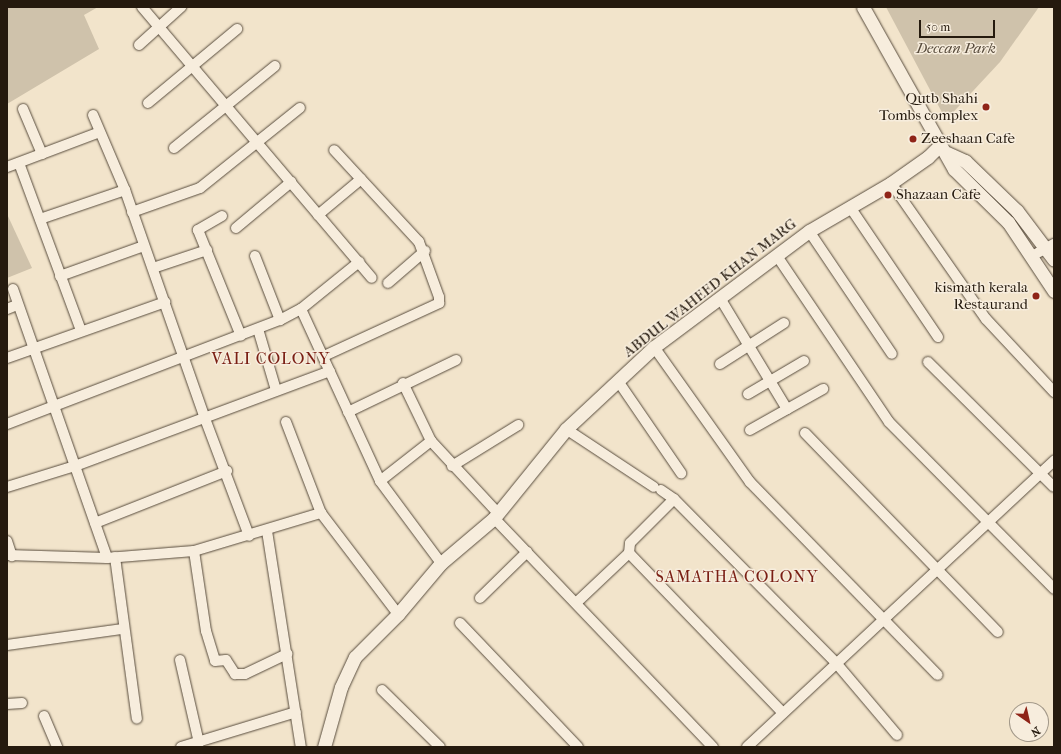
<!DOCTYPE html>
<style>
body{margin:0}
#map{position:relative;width:1061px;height:754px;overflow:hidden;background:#f2e4cb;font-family:"IM FELL French Canon",serif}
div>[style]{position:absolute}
.green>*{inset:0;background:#cfc2ab}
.roads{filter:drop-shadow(0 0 1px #584c3d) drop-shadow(0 0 1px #584c3d)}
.minor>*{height:10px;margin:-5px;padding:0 5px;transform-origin:5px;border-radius:5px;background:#f7eddd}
.tertiary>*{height:13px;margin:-6.5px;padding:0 6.5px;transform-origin:6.5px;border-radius:6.5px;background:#f7eddd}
.dots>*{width:11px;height:11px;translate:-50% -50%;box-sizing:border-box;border:2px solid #f7eddd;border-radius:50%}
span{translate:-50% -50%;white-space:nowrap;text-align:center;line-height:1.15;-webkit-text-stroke:3px #f7eddd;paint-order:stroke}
.park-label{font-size:15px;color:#584c3d;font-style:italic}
.poi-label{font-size:15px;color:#251a0e}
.right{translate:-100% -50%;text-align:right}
.left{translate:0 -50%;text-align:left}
.street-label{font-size:15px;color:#251a0e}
.neighbourhood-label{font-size:16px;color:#7a1f14;letter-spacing:1px}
.frame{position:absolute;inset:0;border:8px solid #251a0e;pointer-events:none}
.north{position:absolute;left:1009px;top:702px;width:40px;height:40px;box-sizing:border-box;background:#f7eddd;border:1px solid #a3998a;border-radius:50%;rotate:146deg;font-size:11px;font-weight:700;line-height:16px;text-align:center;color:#251a0e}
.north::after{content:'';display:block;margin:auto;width:14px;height:18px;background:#8f2418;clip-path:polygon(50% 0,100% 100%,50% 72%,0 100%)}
.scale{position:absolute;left:919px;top:20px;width:76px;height:18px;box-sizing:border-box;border:2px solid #251a0e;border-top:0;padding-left:5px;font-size:12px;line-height:14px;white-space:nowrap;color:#251a0e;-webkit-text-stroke:3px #f7eddd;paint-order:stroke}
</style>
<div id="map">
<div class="green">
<i style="clip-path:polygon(7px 7px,98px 7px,84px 15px,99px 49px,7px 104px)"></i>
<i style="clip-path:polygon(886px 7px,1039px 7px,1000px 62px,946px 120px)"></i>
<i style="clip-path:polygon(7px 214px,32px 268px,7px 278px)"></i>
</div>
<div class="roads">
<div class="minor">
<i style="left:142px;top:7px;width:355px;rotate:49.7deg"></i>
<i style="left:139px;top:45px;width:57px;rotate:-42.1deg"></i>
<i style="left:148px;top:103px;width:116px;rotate:-39.7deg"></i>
<i style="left:23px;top:109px;width:49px;rotate:67.1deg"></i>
<i style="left:93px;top:115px;width:82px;rotate:66.9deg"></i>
<i style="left:125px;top:190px;width:239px;rotate:70.7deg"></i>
<i style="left:204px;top:416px;width:128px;rotate:69.4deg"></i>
<i style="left:174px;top:148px;width:130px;rotate:-39.1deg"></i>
<i style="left:19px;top:163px;width:179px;rotate:69.7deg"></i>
<i style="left:7px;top:167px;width:99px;rotate:-20.6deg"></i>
<i style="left:891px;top:183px;width:166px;rotate:55.1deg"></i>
<i style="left:986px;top:319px;width:100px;rotate:47deg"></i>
<i style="left:850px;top:207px;width:157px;rotate:55.9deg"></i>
<i style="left:132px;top:212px;width:72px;rotate:-19.4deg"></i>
<i style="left:200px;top:188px;width:128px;rotate:-38.7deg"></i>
<i style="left:318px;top:215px;width:56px;rotate:-39.9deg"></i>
<i style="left:222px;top:216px;width:28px;rotate:150deg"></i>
<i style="left:198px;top:230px;width:114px;rotate:67.9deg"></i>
<i style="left:40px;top:219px;width:90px;rotate:-18.8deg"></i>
<i style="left:236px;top:228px;width:72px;rotate:-39.9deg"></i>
<i style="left:809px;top:231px;width:148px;rotate:56deg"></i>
<i style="left:255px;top:256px;width:69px;rotate:68.7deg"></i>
<i style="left:777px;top:256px;width:200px;rotate:56deg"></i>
<i style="left:889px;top:422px;width:235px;rotate:45.3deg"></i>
<i style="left:1032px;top:256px;width:25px;rotate:-29deg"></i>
<i style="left:153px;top:268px;width:57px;rotate:-18.4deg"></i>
<i style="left:60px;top:276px;width:89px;rotate:-19.7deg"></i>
<i style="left:388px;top:283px;width:49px;rotate:-40.9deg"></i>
<i style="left:13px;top:289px;width:285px;rotate:70.7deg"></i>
<i style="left:720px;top:298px;width:130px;rotate:58.9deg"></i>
<i style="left:7px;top:309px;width:11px;rotate:-22deg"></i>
<i style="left:301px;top:309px;width:189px;rotate:65.3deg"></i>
<i style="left:380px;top:481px;width:102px;rotate:53.4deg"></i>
<i style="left:258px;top:329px;width:64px;rotate:73.6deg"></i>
<i style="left:654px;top:347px;width:166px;rotate:54.6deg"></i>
<i style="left:750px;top:482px;width:269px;rotate:45.8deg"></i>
<i style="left:324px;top:356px;width:127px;rotate:-24.7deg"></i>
<i style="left:439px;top:303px;width:6px;rotate:-90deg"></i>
<i style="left:439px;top:297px;width:59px;rotate:-110deg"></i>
<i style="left:419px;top:242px;width:125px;rotate:-132.7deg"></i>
<i style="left:7px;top:358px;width:168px;rotate:-19.5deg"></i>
<i style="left:928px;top:362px;width:177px;rotate:44.8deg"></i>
<i style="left:720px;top:364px;width:76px;rotate:-32.6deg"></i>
<i style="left:618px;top:381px;width:112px;rotate:55.6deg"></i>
<i style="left:403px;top:383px;width:64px;rotate:64.2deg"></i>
<i style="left:431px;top:441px;width:98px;rotate:47.1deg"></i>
<i style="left:748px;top:394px;width:65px;rotate:-30.5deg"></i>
<i style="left:348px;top:412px;width:120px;rotate:-25.7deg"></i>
<i style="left:286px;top:422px;width:97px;rotate:69deg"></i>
<i style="left:321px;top:513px;width:127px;rotate:52.7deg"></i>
<i style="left:7px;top:424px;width:292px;rotate:-20.9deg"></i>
<i style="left:280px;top:320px;width:24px;rotate:-28deg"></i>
<i style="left:301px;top:309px;width:75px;rotate:-39deg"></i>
<i style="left:566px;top:429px;width:105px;rotate:33.4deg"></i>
<i style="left:750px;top:430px;width:84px;rotate:-29.3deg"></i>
<i style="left:805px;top:433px;width:277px;rotate:45.9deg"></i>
<i style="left:452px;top:466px;width:78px;rotate:-31.8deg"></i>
<i style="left:380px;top:481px;width:65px;rotate:-38.1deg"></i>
<i style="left:7px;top:487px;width:71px;rotate:-17.2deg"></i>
<i style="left:75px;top:466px;width:272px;rotate:-20.4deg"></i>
<i style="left:661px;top:490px;width:16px;rotate:35deg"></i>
<i style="left:674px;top:499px;width:232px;rotate:45.3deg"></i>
<i style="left:837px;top:664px;width:93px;rotate:49.8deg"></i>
<i style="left:494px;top:518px;width:317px;rotate:46.3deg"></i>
<i style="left:95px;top:523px;width:142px;rotate:-21.5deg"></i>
<i style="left:267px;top:531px;width:219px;rotate:81.1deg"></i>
<i style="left:7px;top:541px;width:16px;rotate:72deg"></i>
<i style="left:194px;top:551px;width:81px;rotate:81.5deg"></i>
<i style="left:206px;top:631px;width:31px;rotate:73deg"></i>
<i style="left:215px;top:661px;width:11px;rotate:-5deg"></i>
<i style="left:226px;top:660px;width:17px;rotate:57deg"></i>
<i style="left:235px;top:674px;width:10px"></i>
<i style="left:245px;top:674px;width:47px;rotate:-25.5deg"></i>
<i style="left:629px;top:553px;width:222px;rotate:46.1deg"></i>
<i style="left:7px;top:555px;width:100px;rotate:1.7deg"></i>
<i style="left:107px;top:558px;width:87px;rotate:-4.6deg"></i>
<i style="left:194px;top:551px;width:133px;rotate:-16.7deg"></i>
<i style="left:115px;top:557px;width:163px;rotate:82.3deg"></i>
<i style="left:480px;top:598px;width:66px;rotate:-44.4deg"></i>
<i style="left:576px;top:603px;width:73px;rotate:-43.3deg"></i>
<i style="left:629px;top:553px;width:10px;rotate:-84deg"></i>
<i style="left:630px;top:543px;width:62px;rotate:-45deg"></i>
<i style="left:460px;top:623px;width:171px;rotate:46.4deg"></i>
<i style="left:7px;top:645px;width:117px;rotate:-7.9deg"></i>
<i style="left:180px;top:660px;width:85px;rotate:77.1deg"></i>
<i style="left:382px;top:690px;width:81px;rotate:44.5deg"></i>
<i style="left:7px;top:704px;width:15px;rotate:-4deg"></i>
<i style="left:44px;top:716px;width:34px;rotate:67deg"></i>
<i style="left:181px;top:747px;width:120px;rotate:-16.9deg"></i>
<i style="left:747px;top:747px;width:420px;rotate:-43deg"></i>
</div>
<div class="tertiary">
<i style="left:863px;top:7px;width:186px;rotate:60.7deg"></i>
<i style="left:954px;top:169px;width:76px;rotate:44.5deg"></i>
<i style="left:1008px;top:222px;width:83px;rotate:56.3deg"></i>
<i style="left:947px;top:153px;width:20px;rotate:24deg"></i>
<i style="left:965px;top:161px;width:72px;rotate:43.9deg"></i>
<i style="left:1017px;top:211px;width:61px;rotate:52.9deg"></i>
<i style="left:324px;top:747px;width:62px;rotate:-74.2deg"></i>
<i style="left:341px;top:687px;width:33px;rotate:-65deg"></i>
<i style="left:355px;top:657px;width:61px;rotate:-45deg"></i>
<i style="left:398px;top:614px;width:67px;rotate:-49.9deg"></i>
<i style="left:441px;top:563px;width:70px;rotate:-40.3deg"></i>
<i style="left:494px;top:518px;width:114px;rotate:-51deg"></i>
<i style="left:566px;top:429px;width:120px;rotate:-43deg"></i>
<i style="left:654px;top:347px;width:194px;rotate:-36.8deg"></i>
<i style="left:809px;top:231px;width:95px;rotate:-30.3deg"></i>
<i style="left:891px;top:183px;width:45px;rotate:-35.1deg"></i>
<i style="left:928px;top:157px;width:17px;rotate:-45deg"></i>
</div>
</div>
<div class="dots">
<i style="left:986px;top:107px;background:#8f2418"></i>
<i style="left:913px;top:139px;background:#8f2418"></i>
<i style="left:888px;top:195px;background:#8f2418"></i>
<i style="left:1036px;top:296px;background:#8f2418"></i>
</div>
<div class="park-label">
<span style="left:956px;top:49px">Deccan Park</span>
</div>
<div class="poi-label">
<span class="right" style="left:978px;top:107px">Qutb Shahi<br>Tombs complex</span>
<span class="left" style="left:921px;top:139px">Zeeshaan Cafe</span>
<span class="left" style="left:896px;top:195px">Shazaan Cafe</span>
<span class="right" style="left:1028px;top:296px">kismath kerala<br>Restaurand</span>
</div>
<div class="street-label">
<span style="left:710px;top:288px;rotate:-38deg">ABDUL WAHEED KHAN MARG</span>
</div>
<div class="neighbourhood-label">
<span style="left:271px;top:359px">VALI COLONY</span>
<span style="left:737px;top:577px">SAMATHA COLONY</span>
</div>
<div class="frame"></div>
<div class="north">N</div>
<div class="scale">50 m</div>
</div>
